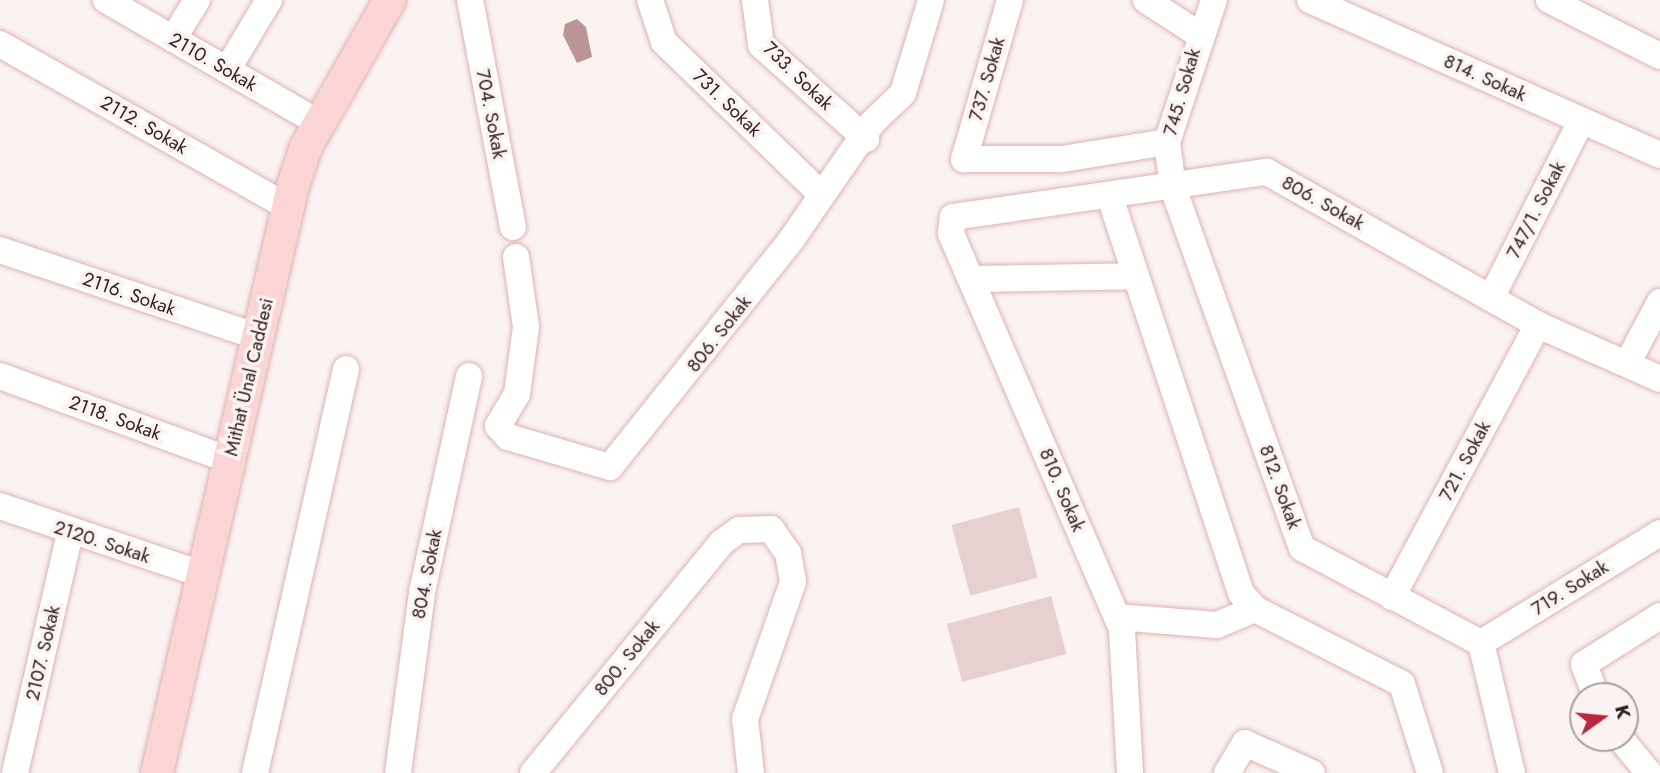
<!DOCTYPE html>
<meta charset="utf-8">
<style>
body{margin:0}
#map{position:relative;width:1660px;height:773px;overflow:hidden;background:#fbf2f2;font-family:Jost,sans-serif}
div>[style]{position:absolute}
.green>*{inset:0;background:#e9d0d0;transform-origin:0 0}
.water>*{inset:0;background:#b99695}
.roads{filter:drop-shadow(0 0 2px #ddb3b2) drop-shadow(0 0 2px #ddb3b2)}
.minor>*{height:26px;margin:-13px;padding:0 13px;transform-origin:13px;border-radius:13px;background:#fff}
.major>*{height:32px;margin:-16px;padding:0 16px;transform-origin:16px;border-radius:16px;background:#fbd5d5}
span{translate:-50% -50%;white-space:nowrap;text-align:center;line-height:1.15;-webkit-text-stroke:7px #fbf2f2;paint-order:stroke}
.street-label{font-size:19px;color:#312121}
.north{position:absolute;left:1569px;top:682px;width:70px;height:70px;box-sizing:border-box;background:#fbf2f2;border:2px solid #aa9e9e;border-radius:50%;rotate:75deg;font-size:19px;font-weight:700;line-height:28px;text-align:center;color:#312121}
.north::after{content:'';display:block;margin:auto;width:24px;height:32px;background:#b9283c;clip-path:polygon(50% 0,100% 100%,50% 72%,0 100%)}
</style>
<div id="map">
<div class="green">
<i style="left:1019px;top:507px;width:73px;height:70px;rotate:75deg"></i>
<i style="left:1051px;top:596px;width:60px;height:108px;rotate:75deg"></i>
</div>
<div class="water">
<i style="clip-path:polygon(577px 19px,586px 27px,592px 57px,577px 63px,563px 35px,565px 24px)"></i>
</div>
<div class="roads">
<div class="minor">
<i style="left:106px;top:0;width:246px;rotate:30deg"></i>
<i style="left:470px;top:0;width:231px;rotate:79.3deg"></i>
<i style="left:650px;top:0;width:44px;rotate:71.6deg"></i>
<i style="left:664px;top:42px;width:219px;rotate:44.1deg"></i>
<i style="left:755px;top:0;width:45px;rotate:82.4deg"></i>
<i style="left:761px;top:45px;width:141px;rotate:41.8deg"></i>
<i style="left:1010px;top:0;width:166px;rotate:106.1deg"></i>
<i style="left:964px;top:159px;width:98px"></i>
<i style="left:1062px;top:159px;width:106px;rotate:-9.2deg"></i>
<i style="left:1146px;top:0;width:62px;rotate:33.2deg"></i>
<i style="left:1214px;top:0;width:150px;rotate:108.3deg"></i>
<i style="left:1167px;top:142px;width:46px;rotate:82.6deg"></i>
<i style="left:1173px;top:188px;width:382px;rotate:70.3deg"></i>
<i style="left:1302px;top:548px;width:203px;rotate:28deg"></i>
<i style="left:1481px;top:643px;width:134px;rotate:76.6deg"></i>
<i style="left:1310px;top:0;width:383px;rotate:23.9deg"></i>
<i style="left:1549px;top:0;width:124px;rotate:26.8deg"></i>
<i style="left:173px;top:39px;width:46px;rotate:-58.4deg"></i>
<i style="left:0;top:44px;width:331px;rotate:29.5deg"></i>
<i style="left:227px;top:70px;width:82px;rotate:-59deg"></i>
<i style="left:1110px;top:197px;width:417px;rotate:71.7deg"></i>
<i style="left:1241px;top:593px;width:21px;rotate:49deg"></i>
<i style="left:1255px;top:609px;width:165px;rotate:27deg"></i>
<i style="left:1402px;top:684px;width:93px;rotate:72.5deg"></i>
<i style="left:0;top:250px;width:272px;rotate:18.6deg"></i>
<i style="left:516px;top:257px;width:71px;rotate:81.9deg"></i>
<i style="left:526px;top:327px;width:68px;rotate:97.7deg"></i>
<i style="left:517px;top:394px;width:37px;rotate:121deg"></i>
<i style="left:498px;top:426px;width:15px;rotate:48deg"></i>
<i style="left:508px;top:437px;width:106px;rotate:16.4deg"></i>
<i style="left:610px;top:467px;width:290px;rotate:-51.4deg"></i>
<i style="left:791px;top:240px;width:142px;rotate:-55.3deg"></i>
<i style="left:872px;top:123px;width:43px;rotate:-44.1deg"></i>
<i style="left:903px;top:93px;width:97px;rotate:-73.2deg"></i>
<i style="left:971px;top:279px;width:165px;rotate:-1deg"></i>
<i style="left:1491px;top:298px;width:199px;rotate:-63deg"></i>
<i style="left:1628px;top:362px;width:68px;rotate:-61.9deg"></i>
<i style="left:0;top:376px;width:245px;rotate:20.1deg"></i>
<i style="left:0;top:506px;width:215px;rotate:18.7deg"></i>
<i style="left:1392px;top:597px;width:309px;rotate:-61.8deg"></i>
<i style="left:1117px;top:617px;width:100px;rotate:4.6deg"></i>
<i style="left:1217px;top:625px;width:41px;rotate:-22.8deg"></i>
<i style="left:1481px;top:643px;width:210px;rotate:-31.6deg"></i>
<i style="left:1596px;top:696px;width:34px;rotate:-111deg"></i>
<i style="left:1584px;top:664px;width:90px;rotate:-32.3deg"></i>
<i style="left:1620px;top:738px;width:45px;rotate:50.4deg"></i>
<i style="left:15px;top:773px;width:247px;rotate:-77.1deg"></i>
<i style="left:255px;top:773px;width:414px;rotate:-77.3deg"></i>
<i style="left:398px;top:773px;width:183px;rotate:-82.4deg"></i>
<i style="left:422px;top:592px;width:221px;rotate:-77.7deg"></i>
<i style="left:533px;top:773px;width:297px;rotate:-50.7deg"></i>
<i style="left:721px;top:543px;width:22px;rotate:-36deg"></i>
<i style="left:739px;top:530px;width:32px;rotate:-2deg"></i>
<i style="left:771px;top:529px;width:29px;rotate:55deg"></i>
<i style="left:788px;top:553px;width:29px;rotate:80deg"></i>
<i style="left:793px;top:582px;width:145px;rotate:109.3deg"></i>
<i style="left:745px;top:719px;width:54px;rotate:83.7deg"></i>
<i style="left:1130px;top:773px;width:144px;rotate:-93.2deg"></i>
<i style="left:1122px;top:629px;width:431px;rotate:-113.4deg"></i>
<i style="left:951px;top:233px;width:16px;rotate:-83deg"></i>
<i style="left:953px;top:217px;width:317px;rotate:-8.2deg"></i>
<i style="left:1267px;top:172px;width:311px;rotate:29.4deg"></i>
<i style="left:1538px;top:325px;width:133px;rotate:23.9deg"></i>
<i style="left:1227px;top:773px;width:35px;rotate:-59deg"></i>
<i style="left:1245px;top:743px;width:73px;rotate:24.1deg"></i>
</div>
<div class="major">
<i style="left:157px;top:773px;width:603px;rotate:-76.96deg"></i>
<i style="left:293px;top:186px;width:41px;rotate:-71.6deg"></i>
<i style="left:306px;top:147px;width:169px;rotate:-60.3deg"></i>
</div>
</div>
<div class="street-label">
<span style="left:213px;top:62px;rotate:30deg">2110. Sokak</span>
<span style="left:798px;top:76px;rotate:44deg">733. Sokak</span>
<span style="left:1485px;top:78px;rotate:24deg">814. Sokak</span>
<span style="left:987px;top:79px;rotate:-74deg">737. Sokak</span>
<span style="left:1182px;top:92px;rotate:-74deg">745. Sokak</span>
<span style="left:727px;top:103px;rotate:44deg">731. Sokak</span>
<span style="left:491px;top:114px;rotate:79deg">704. Sokak</span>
<span style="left:144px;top:125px;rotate:30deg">2112. Sokak</span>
<span style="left:1323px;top:203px;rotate:29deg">806. Sokak</span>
<span style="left:1536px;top:210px;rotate:-63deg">747/1. Sokak</span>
<span style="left:129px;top:294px;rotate:19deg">2116. Sokak</span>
<span style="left:719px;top:334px;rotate:-52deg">806. Sokak</span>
<span style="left:249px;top:377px;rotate:-77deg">Mithat Ünal Caddesi</span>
<span style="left:115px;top:418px;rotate:20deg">2118. Sokak</span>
<span style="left:1465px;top:461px;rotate:-62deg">721. Sokak</span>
<span style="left:1280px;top:487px;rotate:70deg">812. Sokak</span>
<span style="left:1062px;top:490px;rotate:67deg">810. Sokak</span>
<span style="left:102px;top:542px;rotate:18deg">2120. Sokak</span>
<span style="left:427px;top:574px;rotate:-79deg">804. Sokak</span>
<span style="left:1570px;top:588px;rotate:-32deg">719. Sokak</span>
<span style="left:43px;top:653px;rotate:-77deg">2107. Sokak</span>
<span style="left:627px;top:658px;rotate:-51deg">800. Sokak</span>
</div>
<div class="north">K</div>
</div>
